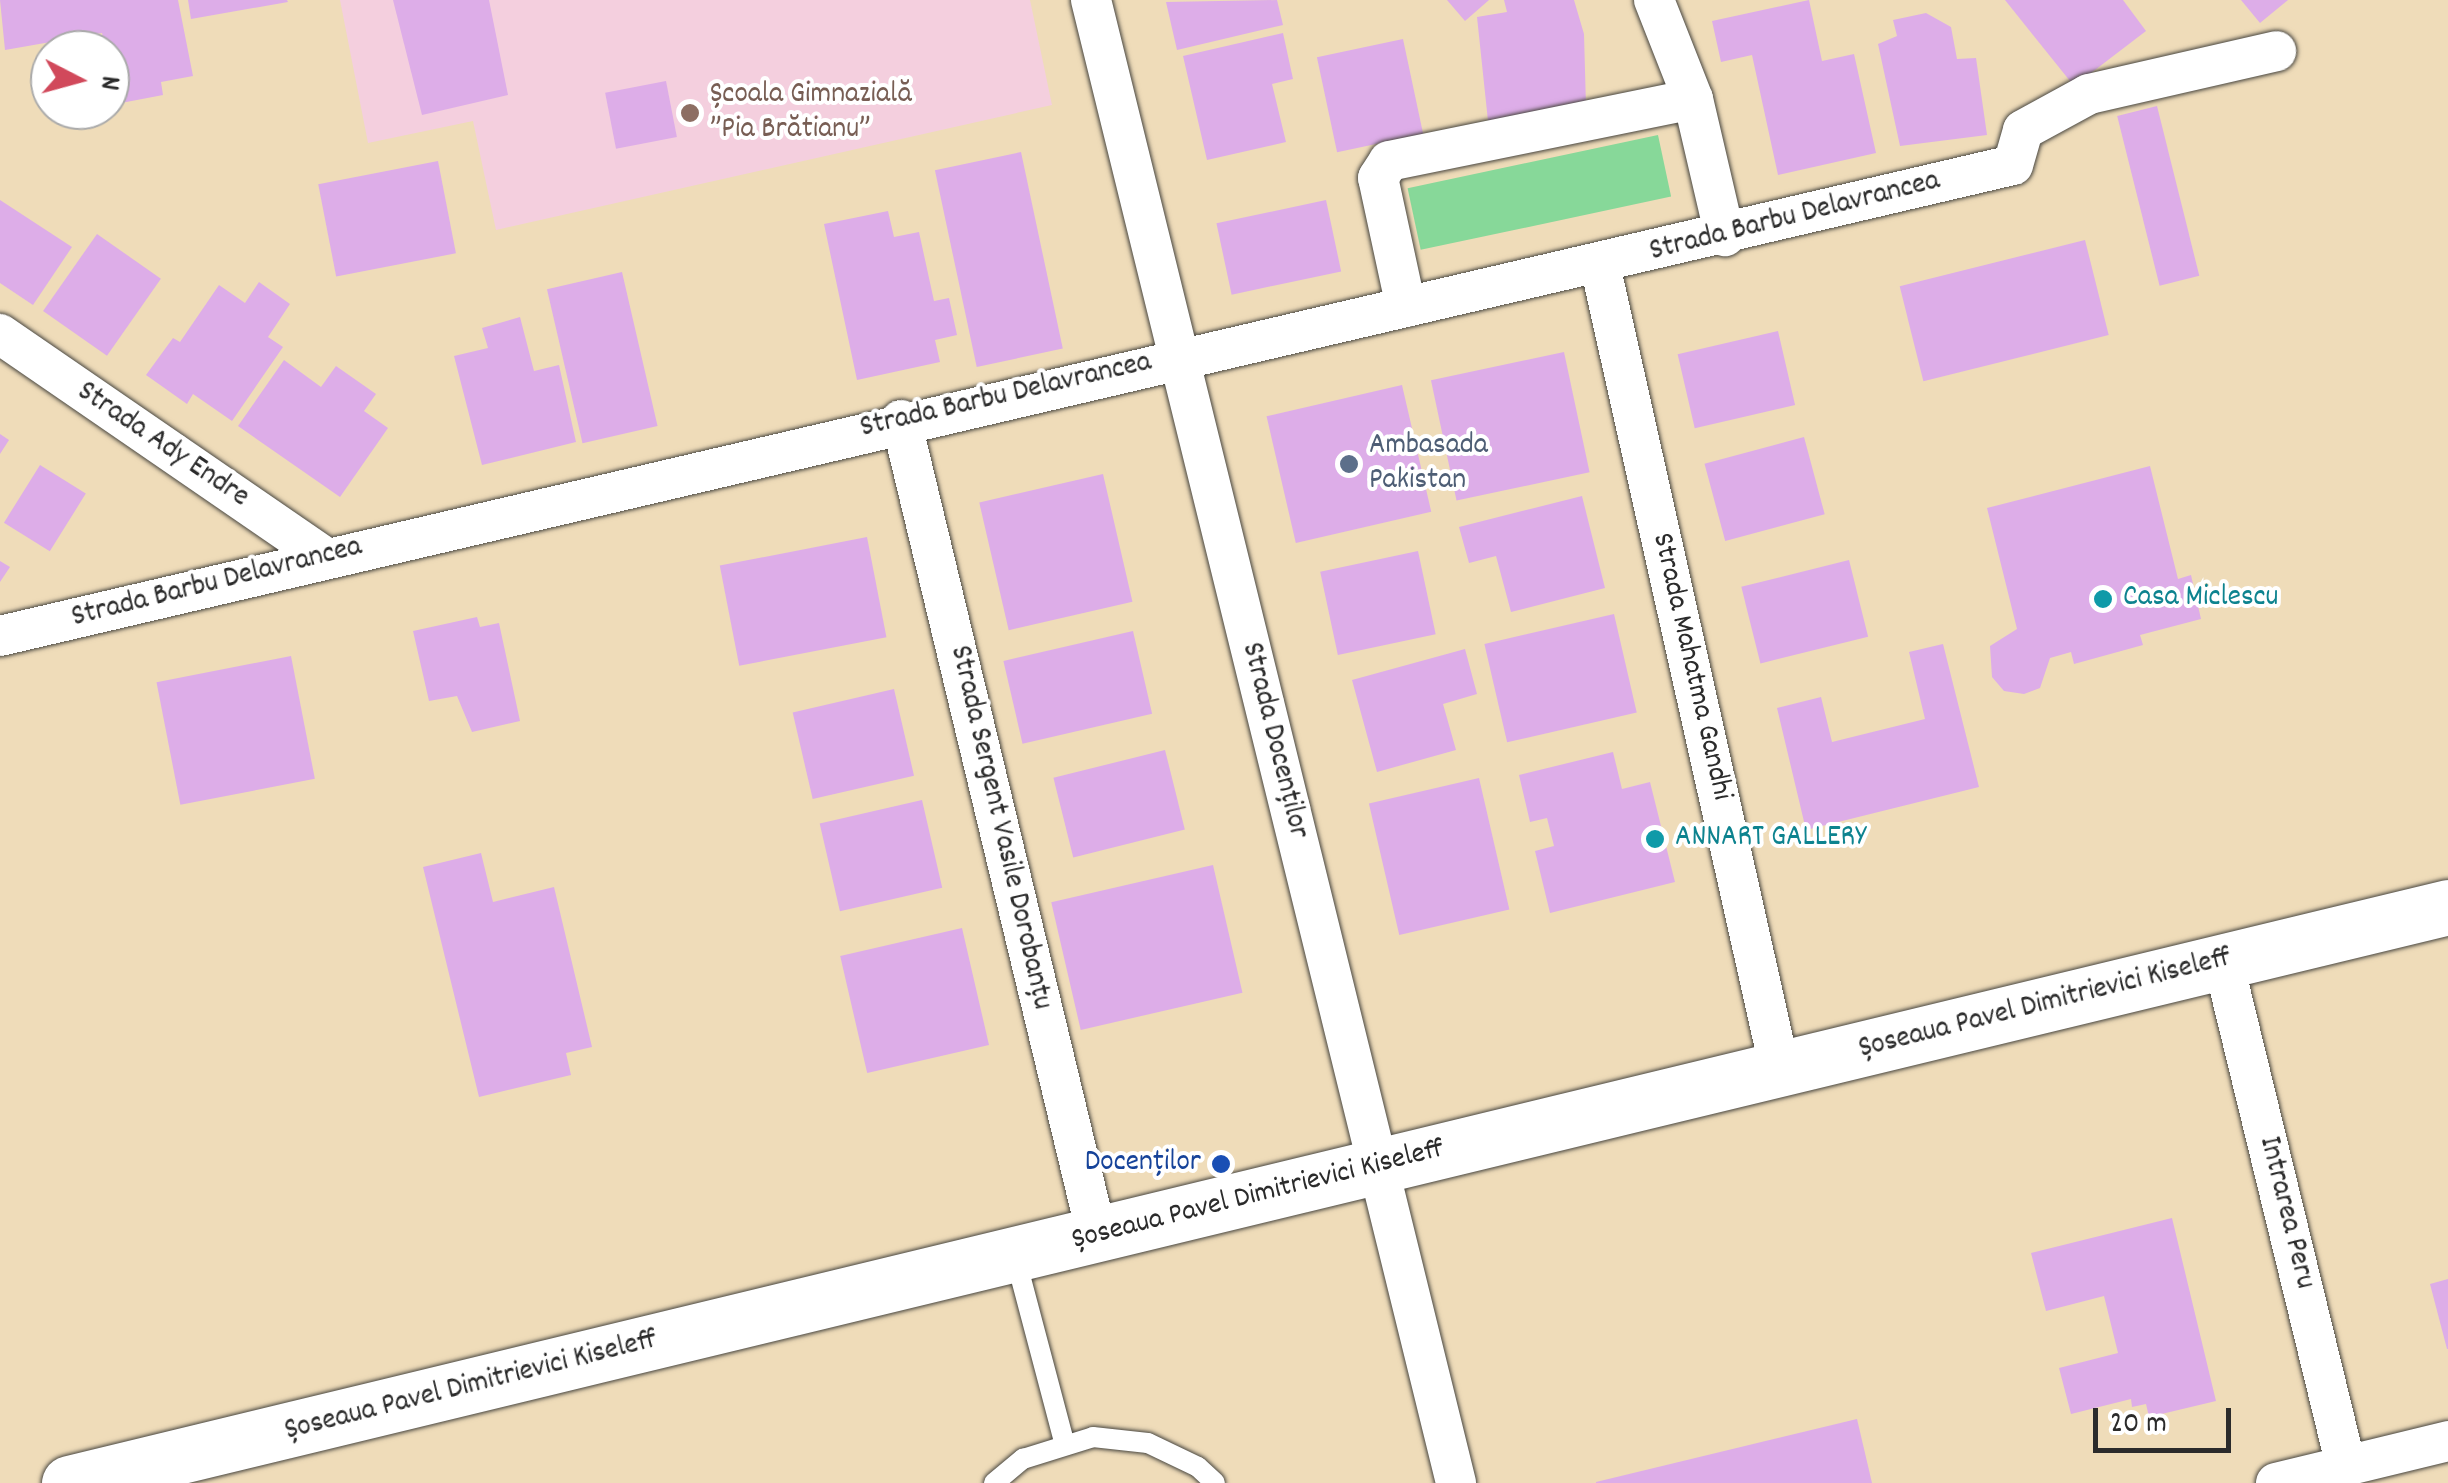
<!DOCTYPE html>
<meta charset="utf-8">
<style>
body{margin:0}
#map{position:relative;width:2448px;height:1483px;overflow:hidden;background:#efdcb9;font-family:Dekko,sans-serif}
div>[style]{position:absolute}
.built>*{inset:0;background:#f4cfde}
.green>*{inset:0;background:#87d899;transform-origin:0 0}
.building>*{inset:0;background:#ddade8;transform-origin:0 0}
.roads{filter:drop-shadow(0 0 2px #484640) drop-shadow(0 0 2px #484640)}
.lane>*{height:20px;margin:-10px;padding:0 10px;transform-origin:10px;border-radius:10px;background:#fff}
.street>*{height:40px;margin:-20px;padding:0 20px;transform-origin:20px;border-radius:20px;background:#fff}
.primary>*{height:55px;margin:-27.5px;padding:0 27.5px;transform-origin:27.5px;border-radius:27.5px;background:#fff}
.dots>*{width:28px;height:28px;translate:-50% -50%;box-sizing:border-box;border:5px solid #fff;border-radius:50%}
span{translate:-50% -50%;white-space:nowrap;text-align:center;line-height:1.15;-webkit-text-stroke:8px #fff;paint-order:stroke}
.education-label{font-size:30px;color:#785e54}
.left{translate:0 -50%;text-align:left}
.street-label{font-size:30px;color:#2b2b2b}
.service-label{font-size:30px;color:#4e5e75}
.culture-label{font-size:30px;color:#0d838f}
.transit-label{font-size:30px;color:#164399}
.right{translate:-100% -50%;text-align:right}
.north{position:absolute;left:30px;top:30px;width:100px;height:100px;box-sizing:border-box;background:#fff;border:2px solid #aaa;border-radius:50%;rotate:96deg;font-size:28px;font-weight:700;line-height:40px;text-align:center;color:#2b2b2b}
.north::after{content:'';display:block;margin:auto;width:35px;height:45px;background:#d1495b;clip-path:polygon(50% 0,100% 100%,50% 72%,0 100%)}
.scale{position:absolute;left:2093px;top:1408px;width:138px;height:45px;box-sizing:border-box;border:5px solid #2b2b2b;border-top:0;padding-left:12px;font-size:30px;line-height:35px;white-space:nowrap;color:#2b2b2b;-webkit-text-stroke:8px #fff;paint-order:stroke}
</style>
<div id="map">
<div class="built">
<i style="clip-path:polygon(340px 0,1030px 0,1052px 105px,496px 230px,473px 121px,368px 143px)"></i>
</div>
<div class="green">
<i style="left:1658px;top:135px;width:63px;height:256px;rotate:78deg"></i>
</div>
<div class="building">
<i style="clip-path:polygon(0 0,178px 0,193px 76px,161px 82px,163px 95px,116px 104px,102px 33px,5px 50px)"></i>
<i style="clip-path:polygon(188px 0,287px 0,288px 2px,191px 19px)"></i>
<i style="clip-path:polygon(393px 0,489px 0,508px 95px,422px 115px)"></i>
<i style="clip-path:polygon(1277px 0,1283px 25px,1177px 50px,1166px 2px)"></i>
<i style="clip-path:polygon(1447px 0,1489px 0,1465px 21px)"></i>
<i style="clip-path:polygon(1504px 0,1574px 0,1584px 34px,1586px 106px,1488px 121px,1477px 17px,1507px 12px)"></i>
<i style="clip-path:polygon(1809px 0,1822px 61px,1854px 54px,1876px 153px,1778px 175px,1752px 55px,1721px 62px,1712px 21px)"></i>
<i style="clip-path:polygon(2005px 0,2123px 0,2146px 31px,2074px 86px)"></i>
<i style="clip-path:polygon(2241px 0,2288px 0,2260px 23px)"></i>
<i style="clip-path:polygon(1926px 13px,1951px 27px,1957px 59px,1976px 58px,1987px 135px,1900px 146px,1878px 44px,1897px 36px,1893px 20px)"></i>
<i style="clip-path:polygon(1283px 33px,1293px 79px,1272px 84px,1286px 142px,1207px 160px,1183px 56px)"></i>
<i style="left:1403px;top:39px;width:97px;height:88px;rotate:78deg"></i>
<i style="left:666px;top:81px;width:57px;height:62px;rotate:79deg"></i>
<i style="left:2157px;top:106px;width:175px;height:41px;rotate:76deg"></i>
<i style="left:1021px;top:152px;width:201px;height:88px;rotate:78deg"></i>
<i style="left:438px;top:161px;width:94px;height:122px;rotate:79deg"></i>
<i style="clip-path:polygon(0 200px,72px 247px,33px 305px,0 283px)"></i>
<i style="left:1326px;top:200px;width:73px;height:112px;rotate:78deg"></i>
<i style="clip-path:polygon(888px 211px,894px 237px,919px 232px,934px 301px,949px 298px,957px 335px,935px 340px,940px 362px,857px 380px,824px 224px)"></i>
<i style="left:97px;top:234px;width:78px;height:94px;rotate:35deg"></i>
<i style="left:2085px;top:240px;width:98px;height:191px;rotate:76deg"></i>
<i style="left:622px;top:272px;width:158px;height:77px;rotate:77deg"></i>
<i style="clip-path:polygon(259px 282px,290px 304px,268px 337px,283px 347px,232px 421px,193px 394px,187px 404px,146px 375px,173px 338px,180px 342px,219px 285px,245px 303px)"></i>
<i style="clip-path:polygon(520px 317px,534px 371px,559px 365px,576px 442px,482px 465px,454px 356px,488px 348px,482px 328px)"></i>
<i style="left:1778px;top:331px;width:76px;height:103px;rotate:77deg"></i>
<i style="left:1564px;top:352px;width:123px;height:136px;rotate:78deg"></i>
<i style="clip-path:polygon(284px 360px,321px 387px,336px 366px,376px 394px,364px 411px,388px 428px,340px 497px,238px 426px)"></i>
<i style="left:1402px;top:385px;width:130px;height:139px;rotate:77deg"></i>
<i style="clip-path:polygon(0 434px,9px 440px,0 454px)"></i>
<i style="left:1804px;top:437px;width:80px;height:103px;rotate:75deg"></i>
<i style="left:40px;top:465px;width:54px;height:68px;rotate:32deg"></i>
<i style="clip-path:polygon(2150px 466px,2178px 579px,2191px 575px,2201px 619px,2140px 635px,2143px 645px,2074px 664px,2071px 652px,2050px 658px,2040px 688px,2024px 694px,2004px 691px,1992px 677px,1990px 646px,2017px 629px,1987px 508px)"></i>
<i style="left:1103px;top:474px;width:131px;height:127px;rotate:77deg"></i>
<i style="clip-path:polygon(1582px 496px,1605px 588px,1511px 612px,1496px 556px,1469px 563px,1459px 527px)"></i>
<i style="left:867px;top:537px;width:102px;height:150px;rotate:79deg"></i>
<i style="left:1418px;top:551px;width:85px;height:100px;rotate:78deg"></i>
<i style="left:1849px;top:560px;width:79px;height:111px;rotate:76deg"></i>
<i style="clip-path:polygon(0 561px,10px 567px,0 582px)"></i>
<i style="left:1614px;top:614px;width:101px;height:133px;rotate:77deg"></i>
<i style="clip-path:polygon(477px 617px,480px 627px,499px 623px,520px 721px,472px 732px,457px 696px,429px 701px,413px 631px)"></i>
<i style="left:1133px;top:631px;width:85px;height:133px;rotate:77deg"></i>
<i style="clip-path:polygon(1943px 644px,1979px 787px,1806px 830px,1777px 708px,1821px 697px,1832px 742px,1925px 719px,1909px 652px)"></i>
<i style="clip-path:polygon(1465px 649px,1477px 694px,1443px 704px,1456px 750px,1377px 772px,1352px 680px)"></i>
<i style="left:291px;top:656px;width:125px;height:137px;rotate:79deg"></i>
<i style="left:894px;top:689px;width:89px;height:104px;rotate:77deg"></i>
<i style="left:1165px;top:750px;width:82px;height:115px;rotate:76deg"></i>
<i style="clip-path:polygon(1613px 752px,1622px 789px,1650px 782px,1675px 882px,1550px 913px,1535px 851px,1554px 846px,1547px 818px,1530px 822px,1519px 775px)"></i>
<i style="left:1479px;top:778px;width:135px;height:113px;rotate:77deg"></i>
<i style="left:922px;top:800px;width:90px;height:105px;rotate:77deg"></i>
<i style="clip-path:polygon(481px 853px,493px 902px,554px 887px,592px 1047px,566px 1053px,571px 1075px,479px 1097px,423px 867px)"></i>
<i style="left:1213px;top:865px;width:131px;height:166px;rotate:77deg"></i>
<i style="left:962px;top:928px;width:120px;height:125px;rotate:77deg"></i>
<i style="clip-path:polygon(2172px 1218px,2216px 1401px,2149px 1417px,2146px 1404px,2132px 1407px,2131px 1399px,2071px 1414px,2059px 1368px,2118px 1353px,2104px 1296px,2046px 1311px,2031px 1253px)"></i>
<i style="clip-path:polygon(2448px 1279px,2448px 1349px,2447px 1349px,2430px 1284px)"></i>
<i style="clip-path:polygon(1857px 1419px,1872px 1483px,1596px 1483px,1596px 1482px)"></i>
</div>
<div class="roads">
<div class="lane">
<i style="left:1015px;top:1256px;width:192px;rotate:75.2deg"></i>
<i style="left:994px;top:1483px;width:38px;rotate:-40deg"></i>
<i style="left:1023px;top:1459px;width:73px;rotate:-17.4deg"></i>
<i style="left:1093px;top:1437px;width:55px;rotate:6.2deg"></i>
<i style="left:1148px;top:1443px;width:55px;rotate:25.6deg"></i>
<i style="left:1198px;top:1467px;width:23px;rotate:43deg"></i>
</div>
<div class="street">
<i style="left:1091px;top:0;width:1527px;rotate:76.17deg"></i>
<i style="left:1654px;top:0;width:106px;rotate:68.5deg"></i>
<i style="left:1693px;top:99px;width:141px;rotate:76.9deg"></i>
<i style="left:1600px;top:265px;width:825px;rotate:77.4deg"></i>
<i style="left:1406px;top:307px;width:132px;rotate:-102.2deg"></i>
<i style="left:1378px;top:178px;width:20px;rotate:-57deg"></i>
<i style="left:1389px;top:161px;width:310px;rotate:-11.5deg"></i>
<i style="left:0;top:334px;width:394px;rotate:34.5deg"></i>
<i style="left:901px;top:420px;width:839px;rotate:76.49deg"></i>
<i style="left:0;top:636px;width:2067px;rotate:-13.17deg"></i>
<i style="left:2013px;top:165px;width:36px;rotate:-74deg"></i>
<i style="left:2023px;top:130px;width:75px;rotate:-28.6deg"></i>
<i style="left:2089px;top:94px;width:192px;rotate:-12.9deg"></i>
<i style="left:2223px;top:961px;width:520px;rotate:76.31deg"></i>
<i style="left:2276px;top:1483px;width:177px;rotate:-13.7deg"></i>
</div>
<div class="primary">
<i style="left:69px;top:1483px;width:2448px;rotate:-13.61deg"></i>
</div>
</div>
<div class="dots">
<i style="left:690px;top:113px;background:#8d6e63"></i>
<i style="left:1349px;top:464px;background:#5c6f8a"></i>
<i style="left:2103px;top:599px;background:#0f9aa8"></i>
<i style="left:1655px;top:839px;background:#0f9aa8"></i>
<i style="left:1221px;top:1164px;background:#1a4fb4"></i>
</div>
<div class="education-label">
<span class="left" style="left:710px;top:113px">Școala Gimnazială<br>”Pia Brătianu”</span>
</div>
<div class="street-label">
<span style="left:1795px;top:218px;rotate:-14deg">Strada Barbu Delavrancea</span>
<span style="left:1006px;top:397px;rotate:-13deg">Strada Barbu Delavrancea</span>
<span style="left:162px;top:446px;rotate:34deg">Strada Ady Endre</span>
<span style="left:217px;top:584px;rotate:-14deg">Strada Barbu Delavrancea</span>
<span style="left:1690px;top:667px;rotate:77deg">Strada Mahatma Gandhi</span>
<span style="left:1273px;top:741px;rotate:76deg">Strada Docenților</span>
<span style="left:999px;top:828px;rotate:77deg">Strada Sergent Vasile Dorobanțu</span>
<span style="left:2046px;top:1005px;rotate:-14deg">Șoseaua Pavel Dimitrievici Kiseleff</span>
<span style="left:1259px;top:1196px;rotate:-14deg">Șoseaua Pavel Dimitrievici Kiseleff</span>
<span style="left:2285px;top:1213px;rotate:76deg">Intrarea Peru</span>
<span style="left:472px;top:1387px;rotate:-14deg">Șoseaua Pavel Dimitrievici Kiseleff</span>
</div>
<div class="service-label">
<span class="left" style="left:1369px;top:464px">Ambasada<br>Pakistan</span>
</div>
<div class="culture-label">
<span class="left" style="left:2123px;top:599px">Casa Miclescu</span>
<span class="left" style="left:1675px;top:839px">ANNART GALLERY</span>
</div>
<div class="transit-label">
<span class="right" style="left:1201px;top:1164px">Docenților</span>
</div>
<div class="north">N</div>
<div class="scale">20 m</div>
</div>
